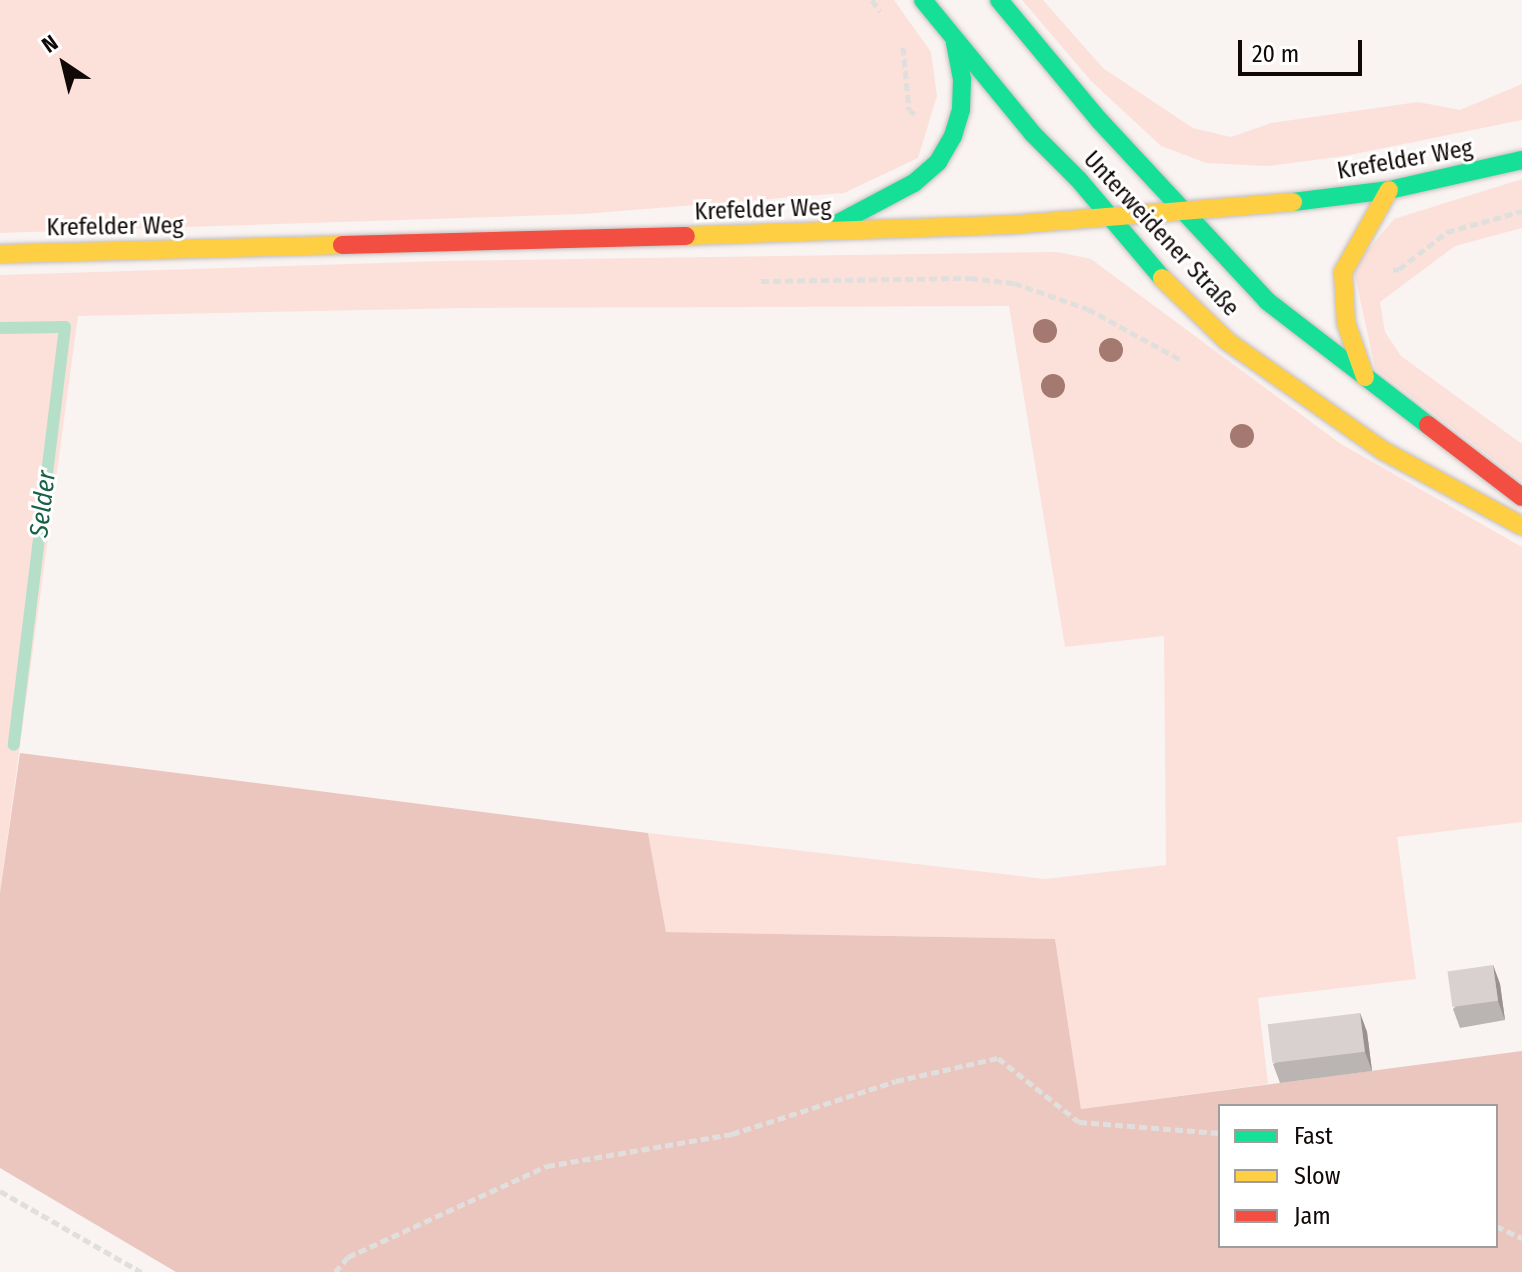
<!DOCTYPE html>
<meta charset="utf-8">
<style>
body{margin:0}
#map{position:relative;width:1522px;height:1272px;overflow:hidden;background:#f9f3f2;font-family:"Fira Sans Condensed",sans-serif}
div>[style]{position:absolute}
.green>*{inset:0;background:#fce1da}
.forest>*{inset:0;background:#ebc6be}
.stream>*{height:12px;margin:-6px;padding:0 6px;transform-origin:6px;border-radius:6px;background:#b6dfca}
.path>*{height:5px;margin-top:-2.5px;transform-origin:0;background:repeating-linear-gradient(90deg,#e0dfde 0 8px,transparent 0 12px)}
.roads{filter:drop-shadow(0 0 2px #c5bebc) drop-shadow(0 0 2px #c5bebc)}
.fast>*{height:18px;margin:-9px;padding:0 9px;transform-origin:9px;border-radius:9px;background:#16e098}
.slow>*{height:18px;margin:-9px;padding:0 9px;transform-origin:9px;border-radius:9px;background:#ffcf43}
.jam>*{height:18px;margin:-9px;padding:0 9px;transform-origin:9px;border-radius:9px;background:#f24e42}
.trees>*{width:24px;height:24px;margin:-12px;border-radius:50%;background:#a37970}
.wall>*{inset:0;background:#bab4b2}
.shaded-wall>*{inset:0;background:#979291}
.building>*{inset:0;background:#d8d1cf;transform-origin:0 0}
span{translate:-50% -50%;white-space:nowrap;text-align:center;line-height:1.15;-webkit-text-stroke:6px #fff;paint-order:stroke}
.street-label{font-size:24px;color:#110907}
.water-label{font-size:26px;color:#186246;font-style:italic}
.legend{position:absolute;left:1218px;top:1104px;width:280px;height:144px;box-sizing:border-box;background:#fff;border:2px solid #a09d9c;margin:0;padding:10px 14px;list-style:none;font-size:24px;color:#110907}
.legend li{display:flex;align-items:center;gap:16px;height:40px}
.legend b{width:40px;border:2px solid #a09d9c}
.north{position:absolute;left:24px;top:24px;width:80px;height:80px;-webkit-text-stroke:6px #fff;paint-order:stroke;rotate:325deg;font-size:22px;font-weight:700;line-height:32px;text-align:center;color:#110907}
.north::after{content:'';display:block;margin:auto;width:28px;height:36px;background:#110907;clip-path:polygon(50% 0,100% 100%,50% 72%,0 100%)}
.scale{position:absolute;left:1238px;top:40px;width:124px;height:36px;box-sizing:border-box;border:4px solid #110907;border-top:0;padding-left:10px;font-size:24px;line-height:28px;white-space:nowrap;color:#110907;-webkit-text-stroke:6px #fff;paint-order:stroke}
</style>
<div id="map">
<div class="green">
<i style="clip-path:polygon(0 0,894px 0,931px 52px,937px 96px,918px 158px,844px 193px,583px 214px,0 233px)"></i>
<i style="clip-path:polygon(1022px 0,1043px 0,1103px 68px,1193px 128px,1231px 137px,1271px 123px,1418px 102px,1460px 110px,1522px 84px,1522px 120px,1345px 156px,1268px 166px,1206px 163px,1161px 146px,1091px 81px)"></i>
<i style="clip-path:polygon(1522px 179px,1522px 228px,1455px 246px,1380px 302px,1385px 332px,1401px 356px,1522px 444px,1522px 481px,1375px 368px,1353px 267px,1394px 219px)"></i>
<i style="clip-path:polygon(1057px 252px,1091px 259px,1341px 444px,1522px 547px,1522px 822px,1397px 837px,1416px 979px,1258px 998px,1268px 1084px,1081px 1109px,1055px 939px,666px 932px,648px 833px,1045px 879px,1166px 865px,1164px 636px,1065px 647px,1009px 306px,464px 308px,78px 316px,0 893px,0 275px,444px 261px)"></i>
</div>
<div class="forest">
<i style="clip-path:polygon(evenodd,20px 753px,648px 833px,666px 932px,1055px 939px,1081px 1109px,1522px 1051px,1522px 1272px,176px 1272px,0 1168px,0 893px,20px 753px,1220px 1106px,1496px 1106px,1496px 1246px,1220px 1246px,1220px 1106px)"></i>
</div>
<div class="stream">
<i style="left:0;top:328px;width:65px;rotate:-0.9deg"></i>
<i style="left:65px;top:327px;width:421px;rotate:97deg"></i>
</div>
<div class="path">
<i style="left:872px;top:0;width:14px;rotate:56deg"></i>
<i style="left:903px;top:47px;width:63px;rotate:84.6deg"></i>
<i style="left:909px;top:110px;width:7px;rotate:34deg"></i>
<i style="left:1393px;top:270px;width:6px;rotate:-9deg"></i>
<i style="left:1399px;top:269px;width:61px;rotate:-37.6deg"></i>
<i style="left:1447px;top:232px;width:78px;rotate:-15.6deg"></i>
<i style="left:761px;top:281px;width:209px;rotate:-0.8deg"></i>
<i style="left:970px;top:278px;width:44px;rotate:6.5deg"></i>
<i style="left:1014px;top:283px;width:78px;rotate:19.4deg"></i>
<i style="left:1088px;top:309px;width:106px;rotate:28.7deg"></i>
<i style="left:0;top:1191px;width:163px;rotate:29.9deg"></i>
<i style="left:1496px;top:1226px;width:29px;rotate:25deg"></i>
<i style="left:335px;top:1272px;width:20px;rotate:-49deg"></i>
<i style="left:348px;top:1257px;width:219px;rotate:-24.6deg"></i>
<i style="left:547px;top:1166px;width:188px;rotate:-9.8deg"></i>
<i style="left:732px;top:1134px;width:172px;rotate:-17.9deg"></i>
<i style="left:896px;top:1081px;width:105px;rotate:-12.7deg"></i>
<i style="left:998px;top:1058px;width:103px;rotate:38.3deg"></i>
<i style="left:1079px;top:1122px;width:141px;rotate:4.5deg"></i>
</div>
<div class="roads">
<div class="fast">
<i style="left:923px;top:0;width:173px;rotate:50.6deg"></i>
<i style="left:1033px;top:134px;width:65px;rotate:45deg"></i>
<i style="left:1079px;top:180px;width:128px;rotate:49.7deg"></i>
<i style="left:999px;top:0;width:156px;rotate:50.2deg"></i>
<i style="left:1099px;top:120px;width:247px;rotate:47.1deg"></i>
<i style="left:1267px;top:301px;width:203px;rotate:37.6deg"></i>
<i style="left:1293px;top:202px;width:97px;rotate:-7.1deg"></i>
<i style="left:1389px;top:190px;width:136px;rotate:-12.7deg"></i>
<i style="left:829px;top:228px;width:96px;rotate:-27.9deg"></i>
<i style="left:914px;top:183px;width:32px;rotate:-41deg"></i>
<i style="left:938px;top:162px;width:30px;rotate:-60deg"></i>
<i style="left:953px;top:136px;width:28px;rotate:-73deg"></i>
<i style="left:961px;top:109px;width:30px;rotate:-88deg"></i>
<i style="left:962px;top:79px;width:37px;rotate:-101deg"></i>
</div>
<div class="slow">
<i style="left:686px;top:236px;width:322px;rotate:-2deg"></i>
<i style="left:1008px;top:225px;width:286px;rotate:-4.6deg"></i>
<i style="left:0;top:254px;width:342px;rotate:-1.5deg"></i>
<i style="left:1162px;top:278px;width:91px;rotate:44.1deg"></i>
<i style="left:1227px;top:341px;width:189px;rotate:35.1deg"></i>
<i style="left:1382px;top:450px;width:159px;rotate:28.5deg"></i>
<i style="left:1365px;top:377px;width:57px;rotate:-109.4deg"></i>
<i style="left:1346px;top:323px;width:51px;rotate:-93.4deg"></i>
<i style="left:1343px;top:272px;width:94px;rotate:-60.7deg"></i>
</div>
<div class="jam">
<i style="left:342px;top:245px;width:344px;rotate:-1.5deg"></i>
<i style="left:1428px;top:425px;width:118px;rotate:37.5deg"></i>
</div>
</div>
<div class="trees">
<i style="left:1045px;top:331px"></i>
<i style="left:1111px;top:350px"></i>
<i style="left:1053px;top:386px"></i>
<i style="left:1242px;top:436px"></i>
</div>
<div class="wall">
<i style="clip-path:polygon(1493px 965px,1500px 984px,1505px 1020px,1460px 1028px,1453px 1009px)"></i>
<i style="clip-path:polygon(1360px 1013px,1367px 1032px,1372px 1071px,1280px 1083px,1273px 1064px)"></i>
</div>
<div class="shaded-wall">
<i style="clip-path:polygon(1493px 965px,1500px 984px,1505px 1020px,1498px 1001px)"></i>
<i style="clip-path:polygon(1360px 1013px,1367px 1032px,1372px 1071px,1365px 1052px)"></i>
</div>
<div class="building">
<i style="left:1493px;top:965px;width:36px;height:46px;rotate:82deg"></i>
<i style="left:1360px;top:1013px;width:39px;height:93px;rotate:83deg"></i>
</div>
<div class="street-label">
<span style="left:1405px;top:160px;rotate:-10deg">Krefelder Weg</span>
<span style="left:763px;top:210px;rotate:-2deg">Krefelder Weg</span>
<span style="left:115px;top:227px;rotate:-1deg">Krefelder Weg</span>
<span style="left:1161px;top:234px;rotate:47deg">Unterweidener Straße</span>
</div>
<div class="water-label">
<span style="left:43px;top:504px;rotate:-83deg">Selder</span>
</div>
<ul class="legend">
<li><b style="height:10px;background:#16e098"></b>Fast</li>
<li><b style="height:10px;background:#ffcf43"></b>Slow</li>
<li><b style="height:10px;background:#f24e42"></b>Jam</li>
</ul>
<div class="north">N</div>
<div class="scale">20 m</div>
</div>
